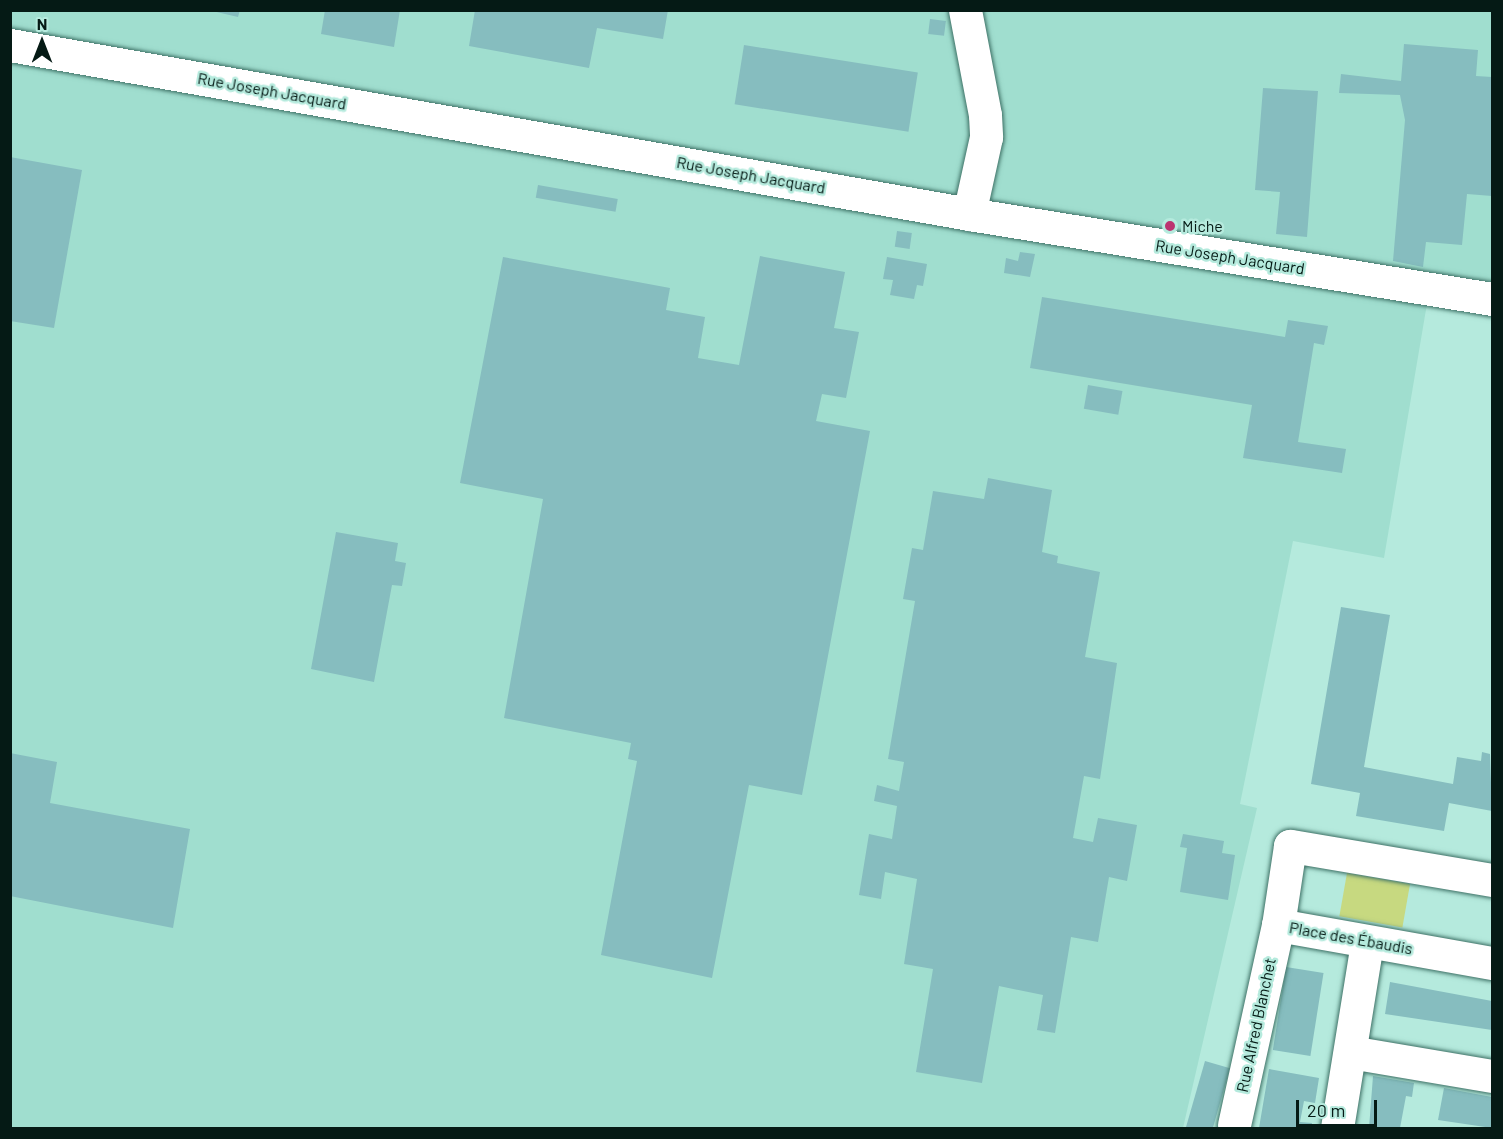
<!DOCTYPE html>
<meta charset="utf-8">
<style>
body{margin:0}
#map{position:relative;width:1503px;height:1139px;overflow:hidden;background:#b5eadd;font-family:Barlow,sans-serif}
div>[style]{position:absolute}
.built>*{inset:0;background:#a0decf}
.green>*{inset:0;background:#c7d980;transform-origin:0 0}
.building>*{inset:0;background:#86bdbf;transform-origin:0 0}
.roads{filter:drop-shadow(0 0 2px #3e7166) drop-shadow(0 0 2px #3e7166)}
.minor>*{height:33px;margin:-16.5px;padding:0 16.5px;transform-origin:16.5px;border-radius:16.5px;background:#fff}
.dots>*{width:16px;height:16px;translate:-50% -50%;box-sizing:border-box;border:3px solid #b5eadd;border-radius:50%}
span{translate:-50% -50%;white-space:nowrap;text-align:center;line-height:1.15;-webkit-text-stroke:5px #b5eadd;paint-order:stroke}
.street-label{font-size:16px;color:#051a15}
.poi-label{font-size:16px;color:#051a15}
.left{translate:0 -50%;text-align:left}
.frame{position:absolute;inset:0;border:12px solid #051a15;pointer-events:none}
.north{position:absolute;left:12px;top:12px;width:60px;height:60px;-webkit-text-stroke:4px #b5eadd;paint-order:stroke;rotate:0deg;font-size:16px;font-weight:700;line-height:24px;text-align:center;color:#051a15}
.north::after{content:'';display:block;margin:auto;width:21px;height:27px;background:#051a15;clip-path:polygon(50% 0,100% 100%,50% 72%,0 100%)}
.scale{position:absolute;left:1296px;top:1100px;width:81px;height:27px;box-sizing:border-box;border:3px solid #051a15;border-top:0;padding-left:8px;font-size:18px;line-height:21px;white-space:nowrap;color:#051a15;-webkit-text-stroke:4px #b5eadd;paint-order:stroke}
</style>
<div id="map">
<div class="built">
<i style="clip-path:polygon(10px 11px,1492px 11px,1492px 282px,1432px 274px,1384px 558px,1293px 541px,1240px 804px,1257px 808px,1183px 1128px,11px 1128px)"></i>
</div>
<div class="green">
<i style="left:1347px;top:873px;width:64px;height:44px;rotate:10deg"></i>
</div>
<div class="building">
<i style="clip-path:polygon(208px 10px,240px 10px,238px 17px)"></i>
<i style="clip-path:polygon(325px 10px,400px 10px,394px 47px,321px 34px)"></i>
<i style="clip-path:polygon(475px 10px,668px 10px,663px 39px,597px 28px,589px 68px,469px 46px)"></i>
<i style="left:930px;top:19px;width:16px;height:15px;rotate:7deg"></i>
<i style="clip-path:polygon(1404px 44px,1478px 50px,1476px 76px,1492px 77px,1492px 196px,1467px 194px,1462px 245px,1426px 242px,1423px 267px,1393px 261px,1405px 120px,1400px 95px,1339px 93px,1341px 74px,1401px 81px)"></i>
<i style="left:744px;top:45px;width:176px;height:60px;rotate:9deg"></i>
<i style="clip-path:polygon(1263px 88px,1318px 91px,1307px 237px,1276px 234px,1280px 192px,1255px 190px)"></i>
<i style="clip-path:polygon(10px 157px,82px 170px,54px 328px,10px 321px)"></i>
<i style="left:538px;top:185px;width:81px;height:13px;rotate:10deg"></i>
<i style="left:897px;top:231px;width:15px;height:16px;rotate:8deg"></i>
<i style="clip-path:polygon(1020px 252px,1035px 254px,1030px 277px,1004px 273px,1006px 258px,1018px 261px)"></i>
<i style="clip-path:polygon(760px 256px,845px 272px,834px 328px,859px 332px,846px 398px,822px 394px,816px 421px,870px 431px,802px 795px,749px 785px,712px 978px,601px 955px,637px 761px,628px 759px,631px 743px,504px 718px,543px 499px,460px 483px,503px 257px,670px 288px,666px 310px,705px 317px,698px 358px,739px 365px)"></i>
<i style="clip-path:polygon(887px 257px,927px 264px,923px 286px,917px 285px,914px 299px,890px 295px,893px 280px,883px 279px)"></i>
<i style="clip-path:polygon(1042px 297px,1285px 337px,1288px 320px,1328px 326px,1324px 345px,1314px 343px,1298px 442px,1346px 449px,1342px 473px,1243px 458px,1252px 405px,1030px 368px)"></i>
<i style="left:1088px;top:385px;width:35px;height:24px;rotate:10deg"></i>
<i style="clip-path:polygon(988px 478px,1052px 490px,1042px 552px,1058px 556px,1057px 563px,1100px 572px,1085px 657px,1117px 663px,1100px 779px,1084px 776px,1073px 838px,1093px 842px,1098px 818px,1137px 825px,1127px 881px,1109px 877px,1098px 942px,1071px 937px,1055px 1033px,1037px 1030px,1043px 995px,999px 986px,982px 1083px,916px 1072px,933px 969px,904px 964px,917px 879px,885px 872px,881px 899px,859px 895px,869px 834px,892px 839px,897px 806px,874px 801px,877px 785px,899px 791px,904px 762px,888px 759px,915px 601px,903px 599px,912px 548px,923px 550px,933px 491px,984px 499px)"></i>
<i style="clip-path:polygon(336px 532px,398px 543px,395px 561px,406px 563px,402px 586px,392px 585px,374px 682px,311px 669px)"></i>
<i style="clip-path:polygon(1341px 607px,1390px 615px,1364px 767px,1453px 784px,1457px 757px,1481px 761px,1482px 752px,1490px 754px,1492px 811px,1449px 803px,1444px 831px,1356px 816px,1360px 793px,1311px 784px)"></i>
<i style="clip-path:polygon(10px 753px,57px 762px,50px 803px,190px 829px,173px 928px,10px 896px)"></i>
<i style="clip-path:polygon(1183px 834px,1224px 841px,1222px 853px,1235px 855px,1228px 900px,1180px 892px,1187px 848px,1180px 847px)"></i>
<i style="left:1286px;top:967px;width:38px;height:84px;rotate:9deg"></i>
<i style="clip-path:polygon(1390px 982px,1492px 1001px,1492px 1030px,1385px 1014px)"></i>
<i style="left:1205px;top:1061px;width:26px;height:69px;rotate:16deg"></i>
<i style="clip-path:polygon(1269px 1069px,1319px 1078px,1315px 1103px,1304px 1101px,1300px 1122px,1312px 1123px,1311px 1128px,1259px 1128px)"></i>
<i style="clip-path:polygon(1373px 1076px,1414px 1083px,1412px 1097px,1406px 1096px,1400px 1128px,1369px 1128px)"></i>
<i style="clip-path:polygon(1444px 1088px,1492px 1097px,1492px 1128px,1438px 1120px)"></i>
</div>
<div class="roads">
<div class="minor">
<i style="left:965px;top:10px;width:107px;rotate:79.2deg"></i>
<i style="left:985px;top:115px;width:22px;rotate:87deg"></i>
<i style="left:986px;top:137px;width:79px;rotate:102.4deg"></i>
<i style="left:10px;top:45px;width:974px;rotate:9.99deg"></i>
<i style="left:969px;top:214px;width:530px;rotate:9.23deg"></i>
<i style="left:1492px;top:880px;width:205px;rotate:-170.4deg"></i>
<i style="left:1290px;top:846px;width:80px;rotate:98.6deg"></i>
<i style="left:1278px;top:925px;width:217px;rotate:10.1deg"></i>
<i style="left:1350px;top:1052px;width:144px;rotate:9.6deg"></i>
<i style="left:1234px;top:1125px;width:205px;rotate:-77.6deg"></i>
<i style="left:1337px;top:1128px;width:188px;rotate:-80.8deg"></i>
</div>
</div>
<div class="dots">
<i style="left:1170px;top:226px;background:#bc3370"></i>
</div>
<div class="street-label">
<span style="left:272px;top:91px;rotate:10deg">Rue Joseph Jacquard</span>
<span style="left:751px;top:175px;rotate:10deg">Rue Joseph Jacquard</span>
<span style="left:1230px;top:257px;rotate:9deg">Rue Joseph Jacquard</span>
<span style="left:1351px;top:938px;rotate:10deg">Place des Ébaudis</span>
<span style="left:1256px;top:1025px;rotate:-78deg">Rue Alfred Blanchet</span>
</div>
<div class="poi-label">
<span class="left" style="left:1182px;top:226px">Miche</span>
</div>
<div class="frame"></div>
<div class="north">N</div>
<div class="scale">20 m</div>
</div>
